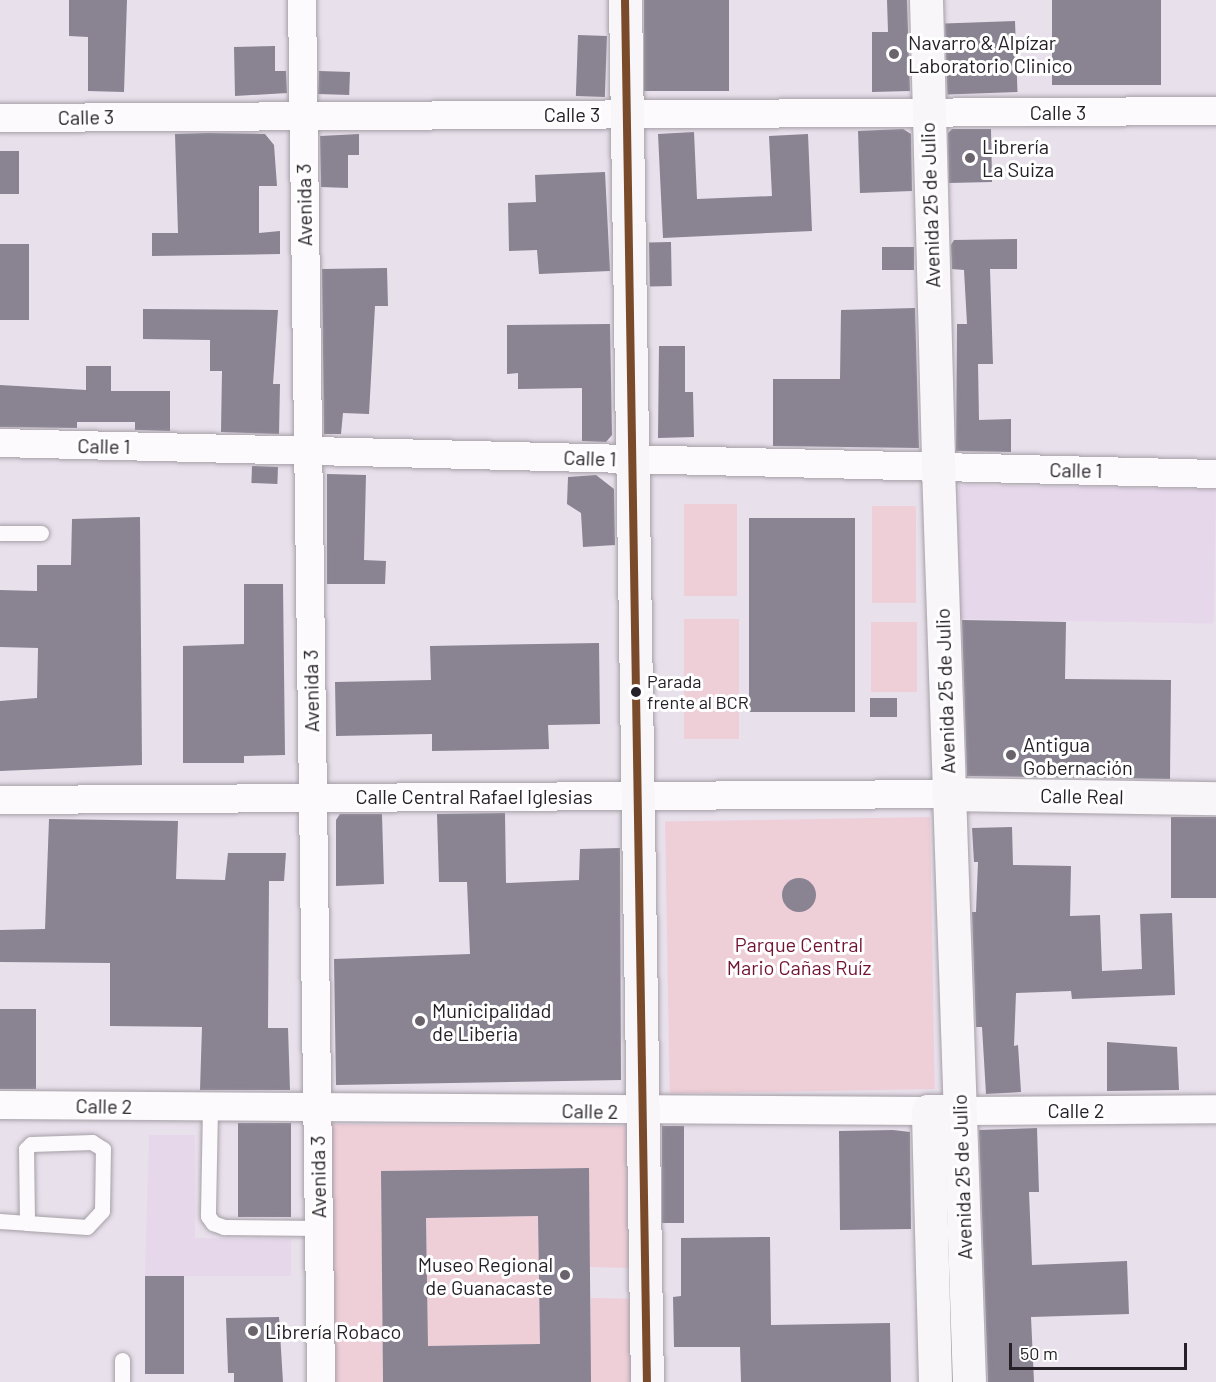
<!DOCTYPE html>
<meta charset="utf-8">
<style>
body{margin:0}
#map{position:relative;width:1216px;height:1382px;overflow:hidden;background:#e8e0eb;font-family:Barlow,sans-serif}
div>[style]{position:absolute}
.built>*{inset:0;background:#e6d7eb;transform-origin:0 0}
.green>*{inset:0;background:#eeced7;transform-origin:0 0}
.building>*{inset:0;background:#898392;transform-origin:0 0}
.round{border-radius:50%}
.roads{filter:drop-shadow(0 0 2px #a59fa7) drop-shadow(0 0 2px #a59fa7)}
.lane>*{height:15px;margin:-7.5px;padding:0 7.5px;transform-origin:7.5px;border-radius:7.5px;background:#fcfafc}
.street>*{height:28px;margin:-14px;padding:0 14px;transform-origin:14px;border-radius:14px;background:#fcfafc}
.secondary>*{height:33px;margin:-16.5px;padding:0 16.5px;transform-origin:16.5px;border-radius:16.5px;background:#f9f6f9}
.bus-1>*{height:8px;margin:-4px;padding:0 4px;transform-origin:4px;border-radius:4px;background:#7a4b2a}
.dots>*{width:16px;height:16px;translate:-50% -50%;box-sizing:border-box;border:3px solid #fff;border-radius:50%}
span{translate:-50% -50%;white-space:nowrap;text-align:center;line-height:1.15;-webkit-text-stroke:6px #fff;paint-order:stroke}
.bus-label{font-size:18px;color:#262028}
.left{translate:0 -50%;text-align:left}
.poi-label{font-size:20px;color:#262028}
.right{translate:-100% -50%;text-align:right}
.street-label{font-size:20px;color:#262028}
.park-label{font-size:20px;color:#711332}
.scale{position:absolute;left:1009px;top:1343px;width:178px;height:27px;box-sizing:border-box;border:3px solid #262028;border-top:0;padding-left:8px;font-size:18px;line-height:21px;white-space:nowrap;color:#262028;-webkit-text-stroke:4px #fff;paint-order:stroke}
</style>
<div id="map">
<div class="built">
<i style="left:959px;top:485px;width:257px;height:134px;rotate:1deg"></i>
<i style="clip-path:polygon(149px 1135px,195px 1135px,195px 1238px,291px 1239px,291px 1276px,145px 1276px)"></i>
</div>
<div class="green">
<i style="left:684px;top:504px;width:53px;height:92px"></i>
<i style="left:872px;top:506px;width:44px;height:97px"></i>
<i style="left:739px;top:619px;width:120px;height:55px;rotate:90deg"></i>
<i style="left:871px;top:622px;width:46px;height:70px"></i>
<i style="left:930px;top:817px;width:272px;height:265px;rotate:89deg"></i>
<i style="clip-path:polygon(327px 1124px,630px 1126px,633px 1268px,590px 1267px,589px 1168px,381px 1171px,383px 1382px,334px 1382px)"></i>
<i style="left:538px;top:1216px;width:128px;height:112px;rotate:89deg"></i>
<i style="left:591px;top:1298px;width:42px;height:84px;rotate:1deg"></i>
</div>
<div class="building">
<i style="clip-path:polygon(69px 0,127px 0,124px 92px,88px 91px,88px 37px,69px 36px)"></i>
<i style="left:644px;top:0;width:85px;height:91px"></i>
<i style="clip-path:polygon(887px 0,907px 0,910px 91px,872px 92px,872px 32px,888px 32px)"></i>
<i style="left:1052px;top:0;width:109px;height:85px"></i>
<i style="left:1015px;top:21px;width:71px;height:70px;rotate:88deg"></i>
<i style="left:578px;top:35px;width:29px;height:61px;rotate:2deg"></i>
<i style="clip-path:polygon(275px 46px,275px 71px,286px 71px,287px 93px,235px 96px,234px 47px)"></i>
<i style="left:319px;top:71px;width:31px;height:23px;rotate:2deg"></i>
<i style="clip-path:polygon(903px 129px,911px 134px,912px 191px,860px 193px,858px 131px)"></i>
<i style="clip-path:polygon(952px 129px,991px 129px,992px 182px,949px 183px,948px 133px)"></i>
<i style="clip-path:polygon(694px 132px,697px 199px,772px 196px,769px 136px,808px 134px,812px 231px,663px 238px,658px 134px)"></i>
<i style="clip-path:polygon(207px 133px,265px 134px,274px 145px,277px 186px,259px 186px,259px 233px,280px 231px,280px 254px,152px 256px,152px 233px,178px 233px,175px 134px)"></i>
<i style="clip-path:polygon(359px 134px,359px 155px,348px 155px,348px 188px,321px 187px,320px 136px)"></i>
<i style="left:0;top:151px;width:19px;height:43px"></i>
<i style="clip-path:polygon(605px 172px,610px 271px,539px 274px,537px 250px,509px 251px,508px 203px,536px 202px,535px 175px)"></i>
<i style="clip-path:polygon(1017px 239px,1017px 269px,990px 269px,993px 364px,978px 364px,979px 420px,1011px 419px,1011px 452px,956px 451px,957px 324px,967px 324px,964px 270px,952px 269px,951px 245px,954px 240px)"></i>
<i style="left:671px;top:242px;width:44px;height:22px;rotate:89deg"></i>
<i style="left:29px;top:244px;width:76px;height:29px;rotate:90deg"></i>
<i style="left:914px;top:247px;width:23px;height:32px;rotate:90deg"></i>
<i style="clip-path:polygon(387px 268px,388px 306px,375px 306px,369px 414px,343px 413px,341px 434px,324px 434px,322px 269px)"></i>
<i style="clip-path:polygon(915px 308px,919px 448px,773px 446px,773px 379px,840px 379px,841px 310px)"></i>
<i style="clip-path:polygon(143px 309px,278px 310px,273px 384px,280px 384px,279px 434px,221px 432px,222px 371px,210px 371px,210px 340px,143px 339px)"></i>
<i style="clip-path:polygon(610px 324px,612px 435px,606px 442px,582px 441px,582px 388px,518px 389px,518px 373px,507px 374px,507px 325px)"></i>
<i style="clip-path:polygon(659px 346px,685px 346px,685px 392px,693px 392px,694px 437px,658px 438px)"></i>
<i style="clip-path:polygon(86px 366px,111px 366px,111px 391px,170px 391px,170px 431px,135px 430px,135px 422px,77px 422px,77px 428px,0 427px,0 385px,86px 390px)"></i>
<i style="left:252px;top:466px;width:26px;height:17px;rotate:2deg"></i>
<i style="clip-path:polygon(327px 474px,366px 475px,364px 560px,386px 561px,385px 584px,327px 584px)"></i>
<i style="clip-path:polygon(596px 475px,614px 489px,615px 545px,583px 547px,581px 513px,567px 504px,568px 477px)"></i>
<i style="clip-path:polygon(140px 517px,142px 765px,0 771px,0 701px,37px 698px,38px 648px,0 647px,0 590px,37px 591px,37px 565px,71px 565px,72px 519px)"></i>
<i style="left:749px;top:518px;width:106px;height:194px"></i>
<i style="clip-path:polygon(244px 584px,283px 584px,285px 755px,244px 756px,244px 763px,183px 763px,183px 646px,244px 644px)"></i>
<i style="clip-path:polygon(962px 620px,1066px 622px,1065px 679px,1171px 680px,1170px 779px,967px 776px)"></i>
<i style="clip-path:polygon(599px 643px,600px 724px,548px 725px,549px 749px,432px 751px,432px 734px,336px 736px,335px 682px,431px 680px,430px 646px)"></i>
<i style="left:897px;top:698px;width:19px;height:27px;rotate:90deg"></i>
<i style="clip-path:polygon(505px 813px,506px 883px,579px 880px,580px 849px,620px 848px,621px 1080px,336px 1085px,334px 959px,470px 954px,467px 882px,439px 882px,437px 814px)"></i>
<i style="clip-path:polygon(340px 814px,382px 814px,384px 884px,336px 886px,336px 820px)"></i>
<i style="left:1171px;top:817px;width:45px;height:81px"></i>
<i style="clip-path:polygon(49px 819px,178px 821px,176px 879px,225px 880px,228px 853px,286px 853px,284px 881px,269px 881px,268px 1028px,288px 1028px,290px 1090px,200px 1090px,202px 1027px,110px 1026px,110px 963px,0 962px,0 930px,45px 929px)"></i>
<i style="clip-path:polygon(1012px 827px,1013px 865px,1071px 866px,1070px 916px,1100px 915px,1102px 971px,1142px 969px,1140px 914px,1172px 913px,1175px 995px,1072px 999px,1071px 991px,1016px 993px,1014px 1046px,1018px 1045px,1021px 1092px,986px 1094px,982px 1027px,976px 1027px,972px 912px,976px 912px,978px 862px,974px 862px,972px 828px)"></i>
<i class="round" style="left:782px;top:878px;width:34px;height:34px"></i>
<i style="left:0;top:1009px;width:36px;height:80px"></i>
<i style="clip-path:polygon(1107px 1042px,1177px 1047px,1179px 1090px,1107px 1091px)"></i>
<i style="left:238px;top:1123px;width:53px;height:94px"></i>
<i style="left:662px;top:1126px;width:22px;height:97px"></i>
<i style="clip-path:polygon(1037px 1128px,1039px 1192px,1029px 1192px,1032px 1265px,1127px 1261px,1129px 1314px,1031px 1317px,1034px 1382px,988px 1382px,979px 1130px)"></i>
<i style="clip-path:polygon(893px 1130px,910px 1132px,911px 1229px,840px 1230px,839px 1131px)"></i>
<i style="clip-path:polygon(evenodd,589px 1168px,591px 1382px,383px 1382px,381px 1171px,589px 1168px,538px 1216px,540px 1344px,428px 1346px,426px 1218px,538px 1216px)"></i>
<i style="clip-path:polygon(770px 1237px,771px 1325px,890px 1323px,891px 1382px,741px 1382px,740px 1347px,674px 1347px,673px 1297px,681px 1296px,681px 1238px)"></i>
<i style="left:145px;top:1276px;width:39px;height:98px"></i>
<i style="clip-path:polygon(279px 1317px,283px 1382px,234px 1382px,234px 1373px,228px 1373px,226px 1318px)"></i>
</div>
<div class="roads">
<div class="lane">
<i style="left:0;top:533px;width:41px"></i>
<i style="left:210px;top:1107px;width:109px;rotate:91.1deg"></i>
<i style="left:208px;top:1216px;width:9px;rotate:54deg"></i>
<i style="left:213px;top:1223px;width:12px;rotate:20deg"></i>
<i style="left:224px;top:1227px;width:95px;rotate:0.6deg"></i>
<i style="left:0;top:1221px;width:27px;rotate:4deg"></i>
<i style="left:27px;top:1223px;width:60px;rotate:3.8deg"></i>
<i style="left:87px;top:1227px;width:22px;rotate:-47deg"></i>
<i style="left:102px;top:1211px;width:62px;rotate:-89.1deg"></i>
<i style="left:103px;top:1149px;width:13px;rotate:-148deg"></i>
<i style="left:92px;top:1142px;width:61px;rotate:178.1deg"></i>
<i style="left:31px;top:1144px;width:7px;rotate:135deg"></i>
<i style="left:26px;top:1149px;width:74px;rotate:89.2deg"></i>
<i style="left:122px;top:1360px;width:22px;rotate:90deg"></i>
</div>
<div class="street">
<i style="left:302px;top:0;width:1382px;rotate:89.21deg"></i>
<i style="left:0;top:118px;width:1216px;rotate:-0.33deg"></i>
<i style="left:0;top:443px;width:1216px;rotate:1.46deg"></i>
<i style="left:0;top:800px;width:948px;rotate:-0.36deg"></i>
<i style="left:0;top:1105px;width:928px;rotate:0.37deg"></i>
<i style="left:960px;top:1111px;width:256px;rotate:-0.4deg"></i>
</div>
<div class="secondary">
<i style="left:625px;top:0;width:1382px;rotate:89.09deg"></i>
<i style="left:926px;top:0;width:467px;rotate:88.5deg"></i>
<i style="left:938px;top:467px;width:916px;rotate:88.06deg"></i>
<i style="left:948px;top:794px;width:268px;rotate:0.9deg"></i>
<i style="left:935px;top:1382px;width:271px;rotate:-91.5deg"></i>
<i style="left:928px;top:1111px;width:32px"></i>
</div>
</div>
<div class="bus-1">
<i style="left:625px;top:0;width:1382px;rotate:89.09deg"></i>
</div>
<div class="dots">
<i style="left:894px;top:54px;background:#6a636c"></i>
<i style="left:970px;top:158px;background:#6a636c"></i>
<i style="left:636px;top:692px;background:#262028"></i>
<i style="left:1011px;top:755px;background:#6a636c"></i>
<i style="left:420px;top:1021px;background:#6a636c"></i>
<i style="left:565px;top:1275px;background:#6a636c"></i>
<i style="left:253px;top:1331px;background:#6a636c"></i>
</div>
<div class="bus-label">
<span class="left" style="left:647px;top:692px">Parada<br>frente al BCR</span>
</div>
<div class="poi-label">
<span class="left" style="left:908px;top:54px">Navarro &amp; Alpízar<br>Laboratorio Clinico</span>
<span class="left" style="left:982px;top:158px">Librería<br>La Suiza</span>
<span class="left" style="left:1023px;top:756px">Antigua<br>Gobernación</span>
<span class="left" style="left:432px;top:1022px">Municipalidad<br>de Liberia</span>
<span class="right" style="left:553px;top:1276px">Museo Regional<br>de Guanacaste</span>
<span class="left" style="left:265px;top:1331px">Librería Robaco</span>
</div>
<div class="street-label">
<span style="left:1058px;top:112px">Calle 3</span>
<span style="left:572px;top:114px">Calle 3</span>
<span style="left:86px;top:117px;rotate:-1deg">Calle 3</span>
<span style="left:304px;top:205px;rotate:-91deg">Avenida 3</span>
<span style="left:930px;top:205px;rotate:-92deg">Avenida 25 de Julio</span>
<span style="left:104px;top:446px;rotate:1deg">Calle 1</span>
<span style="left:590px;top:458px;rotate:2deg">Calle 1</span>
<span style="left:1076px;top:470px;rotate:1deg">Calle 1</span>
<span style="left:311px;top:691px;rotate:-91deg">Avenida 3</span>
<span style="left:945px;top:691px;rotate:-92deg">Avenida 25 de Julio</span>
<span style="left:474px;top:796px">Calle Central Rafael Iglesias</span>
<span style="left:1082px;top:796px;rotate:1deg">Calle Real</span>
<span style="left:104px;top:1106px;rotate:1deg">Calle 2</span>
<span style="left:1076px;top:1110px">Calle 2</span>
<span style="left:590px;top:1111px;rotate:1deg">Calle 2</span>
<span style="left:318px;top:1177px;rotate:-91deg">Avenida 3</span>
<span style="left:962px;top:1177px;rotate:-92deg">Avenida 25 de Julio</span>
</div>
<div class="park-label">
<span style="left:799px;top:956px">Parque Central<br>Mario Cañas Ruíz</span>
</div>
<div class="scale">50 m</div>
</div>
